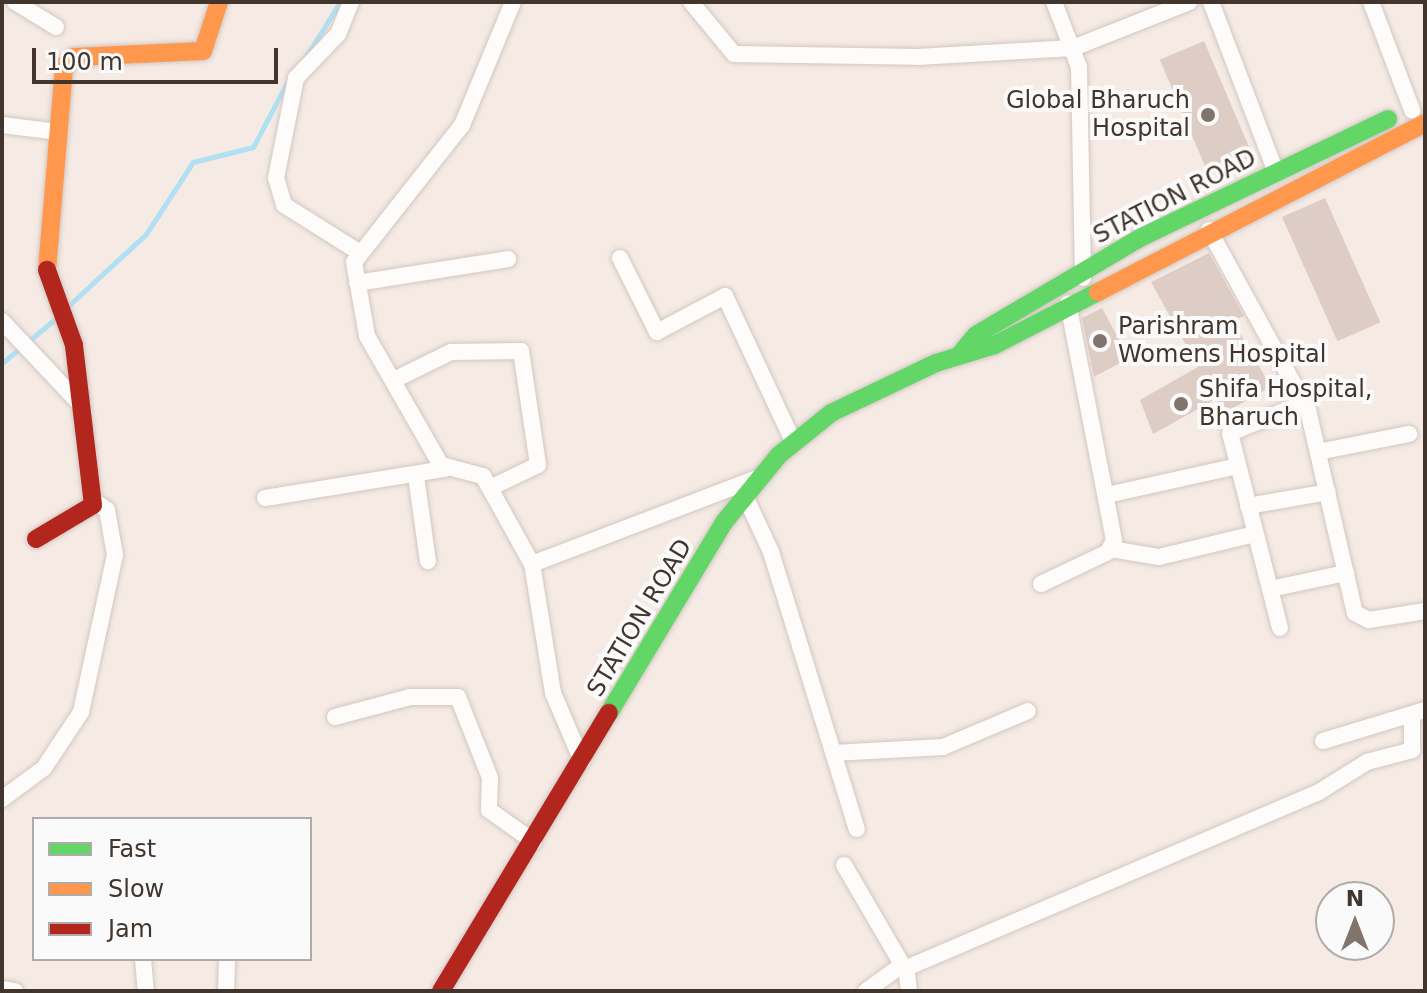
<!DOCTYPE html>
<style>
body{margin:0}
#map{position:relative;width:1427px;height:993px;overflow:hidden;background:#f5eae4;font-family:"DejaVu Sans",sans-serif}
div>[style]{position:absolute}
.stream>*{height:5px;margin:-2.5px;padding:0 2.5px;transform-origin:2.5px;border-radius:2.5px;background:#b0e0f4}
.building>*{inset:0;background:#ddcdc4;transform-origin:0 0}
.roads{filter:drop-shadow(0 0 2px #d2c7c1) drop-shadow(0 0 2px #d2c7c1)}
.street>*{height:16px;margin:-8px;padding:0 8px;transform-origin:8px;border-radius:8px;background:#fefcfb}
.fast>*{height:18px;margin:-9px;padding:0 9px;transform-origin:9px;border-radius:9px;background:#63d668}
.slow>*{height:18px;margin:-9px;padding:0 9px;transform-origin:9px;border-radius:9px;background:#ff974d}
.jam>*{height:18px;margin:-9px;padding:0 9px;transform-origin:9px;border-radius:9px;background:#b3261e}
.dots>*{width:22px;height:22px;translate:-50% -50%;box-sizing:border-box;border:4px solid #fafafa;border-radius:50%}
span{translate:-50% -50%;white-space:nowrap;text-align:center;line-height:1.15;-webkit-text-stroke:8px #fafafa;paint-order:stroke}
.poi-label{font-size:24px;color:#42352d}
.right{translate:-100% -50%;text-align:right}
.left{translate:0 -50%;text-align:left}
.street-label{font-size:24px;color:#42352d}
.frame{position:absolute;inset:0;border:4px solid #42352d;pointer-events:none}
.legend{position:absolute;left:32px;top:817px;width:280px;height:144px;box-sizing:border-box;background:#fafafa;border:2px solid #b0aba8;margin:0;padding:10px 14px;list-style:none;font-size:24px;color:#42352d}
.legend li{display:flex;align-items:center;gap:16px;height:40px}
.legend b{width:40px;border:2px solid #b0aba8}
.north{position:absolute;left:1315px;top:881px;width:80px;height:80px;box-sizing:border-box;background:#fafafa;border:2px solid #b0aba8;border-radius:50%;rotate:0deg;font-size:22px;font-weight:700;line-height:32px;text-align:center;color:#42352d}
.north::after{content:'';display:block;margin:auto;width:28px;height:36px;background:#81746d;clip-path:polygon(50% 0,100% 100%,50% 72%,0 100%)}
.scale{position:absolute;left:32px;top:48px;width:246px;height:36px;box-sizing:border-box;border:4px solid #42352d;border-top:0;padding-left:10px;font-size:24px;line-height:28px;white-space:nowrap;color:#42352d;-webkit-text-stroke:6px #fafafa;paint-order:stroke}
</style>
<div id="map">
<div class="stream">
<i style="left:305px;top:58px;width:66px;rotate:-58deg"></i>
<i style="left:67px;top:307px;width:108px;rotate:-42.7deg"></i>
<i style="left:146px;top:234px;width:86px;rotate:-56.9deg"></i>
<i style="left:193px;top:162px;width:62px;rotate:-14deg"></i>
<i style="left:253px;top:147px;width:81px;rotate:-62.2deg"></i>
<i style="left:2px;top:363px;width:67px;rotate:-39.6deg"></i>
</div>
<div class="building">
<i style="left:1204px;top:41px;width:125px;height:48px;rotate:67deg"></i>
<i style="left:1325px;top:198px;width:136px;height:47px;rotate:66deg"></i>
<i style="clip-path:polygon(1209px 253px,1244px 316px,1233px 321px,1271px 387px,1224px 413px,1216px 399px,1153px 434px,1140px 400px,1198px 367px,1151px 282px)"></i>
<i style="clip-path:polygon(1102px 308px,1129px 358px,1094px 377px,1082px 318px)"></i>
</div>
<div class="roads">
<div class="street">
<i style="left:15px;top:2px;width:48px;rotate:31.4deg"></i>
<i style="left:351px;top:2px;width:35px;rotate:112deg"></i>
<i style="left:338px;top:34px;width:61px;rotate:133.7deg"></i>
<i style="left:296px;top:78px;width:102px;rotate:101.3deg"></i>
<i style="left:276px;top:178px;width:28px;rotate:73deg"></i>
<i style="left:284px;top:205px;width:86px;rotate:32.2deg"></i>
<i style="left:513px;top:2px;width:133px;rotate:112.5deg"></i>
<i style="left:462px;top:125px;width:174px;rotate:128.2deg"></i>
<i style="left:354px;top:262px;width:75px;rotate:80deg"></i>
<i style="left:367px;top:336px;width:149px;rotate:60.2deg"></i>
<i style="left:441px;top:465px;width:43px;rotate:14.7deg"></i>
<i style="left:483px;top:476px;width:101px;rotate:60.9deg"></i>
<i style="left:691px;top:2px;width:67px;rotate:50.4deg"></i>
<i style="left:734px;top:54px;width:183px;rotate:0.9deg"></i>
<i style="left:917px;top:57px;width:156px;rotate:-3.3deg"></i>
<i style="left:1073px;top:48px;width:125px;rotate:-21.6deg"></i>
<i style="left:1054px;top:2px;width:70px;rotate:69deg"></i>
<i style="left:1079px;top:67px;width:211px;rotate:88.9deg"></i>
<i style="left:1211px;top:2px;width:182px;rotate:69.1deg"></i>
<i style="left:1371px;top:2px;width:116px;rotate:69.2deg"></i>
<i style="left:2px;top:125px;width:56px;rotate:7.1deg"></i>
<i style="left:1209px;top:230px;width:205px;rotate:61.2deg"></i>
<i style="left:1308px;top:410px;width:208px;rotate:77deg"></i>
<i style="left:1355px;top:613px;width:16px;rotate:27deg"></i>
<i style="left:1369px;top:620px;width:57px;rotate:-9.1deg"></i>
<i style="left:620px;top:258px;width:83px;rotate:63.4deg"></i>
<i style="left:657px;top:332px;width:77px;rotate:-27.9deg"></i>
<i style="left:725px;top:296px;width:162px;rotate:64.9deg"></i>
<i style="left:357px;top:283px;width:153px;rotate:-9deg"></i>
<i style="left:2px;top:321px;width:110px;rotate:46.8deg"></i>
<i style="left:394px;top:380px;width:64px;rotate:-26.2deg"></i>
<i style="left:451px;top:352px;width:70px;rotate:-0.8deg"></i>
<i style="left:521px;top:351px;width:115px;rotate:81.5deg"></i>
<i style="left:538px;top:465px;width:53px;rotate:154.4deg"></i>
<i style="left:1318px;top:452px;width:93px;rotate:-11.2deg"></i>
<i style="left:416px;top:476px;width:86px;rotate:82deg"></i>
<i style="left:1107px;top:495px;width:134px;rotate:-12.5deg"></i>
<i style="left:745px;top:496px;width:62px;rotate:65.1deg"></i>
<i style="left:771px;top:552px;width:290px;rotate:72.8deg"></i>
<i style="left:265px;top:498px;width:182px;rotate:-9.2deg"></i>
<i style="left:1248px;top:506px;width:81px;rotate:-9.9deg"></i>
<i style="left:1111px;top:549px;width:49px;rotate:9.5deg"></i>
<i style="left:1159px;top:557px;width:99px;rotate:-13.5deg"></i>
<i style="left:1041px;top:584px;width:74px;rotate:-25.5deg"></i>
<i style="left:1108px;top:552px;width:13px;rotate:-63deg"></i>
<i style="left:1114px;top:540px;width:241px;rotate:-101deg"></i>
<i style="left:1270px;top:589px;width:78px;rotate:-11.9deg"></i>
<i style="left:1280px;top:628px;width:201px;rotate:-104.4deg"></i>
<i style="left:1230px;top:433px;width:80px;rotate:-22.1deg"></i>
<i style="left:335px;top:717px;width:78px;rotate:-14.9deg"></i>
<i style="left:410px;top:697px;width:48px"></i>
<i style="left:458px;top:697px;width:87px;rotate:68.4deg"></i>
<i style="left:490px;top:778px;width:32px;rotate:92deg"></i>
<i style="left:489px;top:810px;width:55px;rotate:35.4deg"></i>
<i style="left:1323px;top:741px;width:107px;rotate:-16.9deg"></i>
<i style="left:833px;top:753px;width:110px;rotate:-3.1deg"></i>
<i style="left:943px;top:747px;width:92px;rotate:-23deg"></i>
<i style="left:582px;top:761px;width:74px;rotate:-113.1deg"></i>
<i style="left:553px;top:693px;width:131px;rotate:-99.2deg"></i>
<i style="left:532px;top:564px;width:239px;rotate:-20.9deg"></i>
<i style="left:2px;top:799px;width:52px;rotate:-36.4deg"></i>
<i style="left:44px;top:768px;width:67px;rotate:-56.5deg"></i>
<i style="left:81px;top:712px;width:161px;rotate:-77.8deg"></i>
<i style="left:115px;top:555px;width:46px;rotate:-100.1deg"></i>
<i style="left:107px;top:510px;width:18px;rotate:-146deg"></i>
<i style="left:844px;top:865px;width:125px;rotate:59.7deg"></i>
<i style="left:907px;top:973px;width:18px;rotate:84deg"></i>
<i style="left:143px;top:959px;width:32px;rotate:85deg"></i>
<i style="left:904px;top:969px;width:451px;rotate:-23.1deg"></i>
<i style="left:1319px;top:792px;width:57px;rotate:-32deg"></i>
<i style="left:1367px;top:762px;width:47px;rotate:-14.9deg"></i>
<i style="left:1412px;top:750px;width:35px;rotate:-90deg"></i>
<i style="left:2px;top:989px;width:13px;rotate:9deg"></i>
<i style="left:226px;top:991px;width:32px;rotate:-88deg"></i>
<i style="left:866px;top:991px;width:44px;rotate:-35.8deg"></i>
</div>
<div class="fast">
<i style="left:961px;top:353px;width:23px;rotate:-50deg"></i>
<i style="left:976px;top:335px;width:193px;rotate:-30.6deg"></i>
<i style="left:1142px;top:237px;width:273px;rotate:-25.6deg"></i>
<i style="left:609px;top:713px;width:224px;rotate:-58.9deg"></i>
<i style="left:725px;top:521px;width:85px;rotate:-50.7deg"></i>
<i style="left:779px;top:455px;width:67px;rotate:-38.9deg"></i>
<i style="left:831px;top:413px;width:116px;rotate:-25.5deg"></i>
<i style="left:936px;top:363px;width:62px;rotate:-17deg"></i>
<i style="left:995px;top:345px;width:116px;rotate:-27.2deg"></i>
</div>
<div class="slow">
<i style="left:47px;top:270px;width:205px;rotate:-85.2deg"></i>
<i style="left:64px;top:66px;width:13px;rotate:-42deg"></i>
<i style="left:74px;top:57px;width:129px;rotate:-2.7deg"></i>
<i style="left:203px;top:51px;width:52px;rotate:-71.9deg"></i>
<i style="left:1098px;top:292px;width:368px;rotate:-27.3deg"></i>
</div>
<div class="jam">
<i style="left:36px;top:539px;width:66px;rotate:-30.8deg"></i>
<i style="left:93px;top:505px;width:161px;rotate:-96.8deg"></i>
<i style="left:74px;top:345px;width:80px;rotate:-109.8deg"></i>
<i style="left:441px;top:991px;width:325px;rotate:-58.9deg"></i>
</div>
</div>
<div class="dots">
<i style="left:1208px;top:115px;background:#81746d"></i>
<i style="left:1100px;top:341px;background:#81746d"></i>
<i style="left:1181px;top:404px;background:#81746d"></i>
</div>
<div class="poi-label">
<span class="right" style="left:1190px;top:115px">Global Bharuch<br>Hospital</span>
<span class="left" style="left:1118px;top:341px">Parishram<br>Womens Hospital</span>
<span class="left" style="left:1199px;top:404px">Shifa Hospital,<br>Bharuch</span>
</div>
<div class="street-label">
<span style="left:1175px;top:197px;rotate:-27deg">STATION ROAD</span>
<span style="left:640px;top:618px;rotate:-59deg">STATION ROAD</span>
</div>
<div class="frame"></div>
<ul class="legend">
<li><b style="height:10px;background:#63d668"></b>Fast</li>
<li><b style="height:10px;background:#ff974d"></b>Slow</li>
<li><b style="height:10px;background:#b3261e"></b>Jam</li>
</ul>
<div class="north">N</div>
<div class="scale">100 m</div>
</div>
